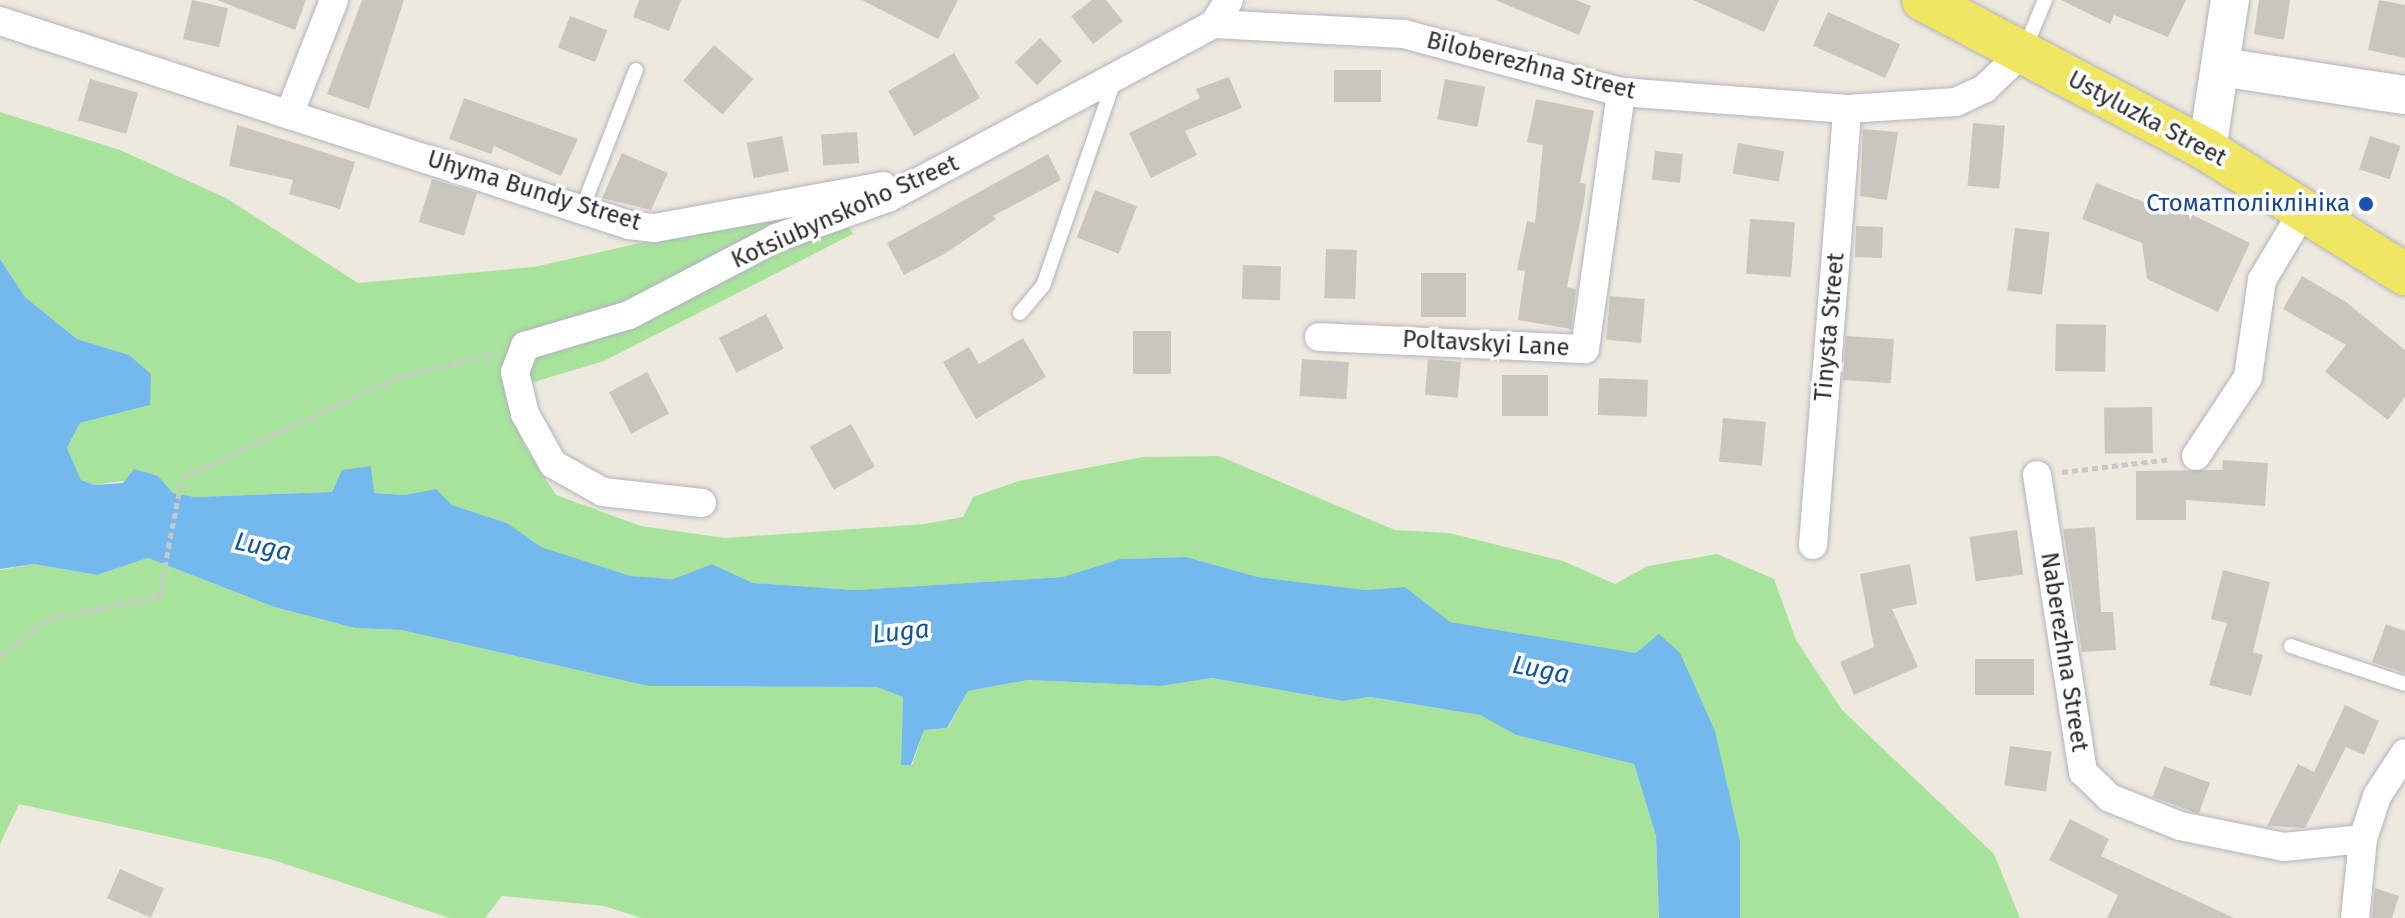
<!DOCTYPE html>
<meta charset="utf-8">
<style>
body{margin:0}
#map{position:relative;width:2405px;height:918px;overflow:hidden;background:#ede9de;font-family:"Fira Sans",sans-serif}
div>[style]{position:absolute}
.green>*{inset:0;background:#a8e39c}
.water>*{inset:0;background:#73b9ee}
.building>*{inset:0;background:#c9c7bd;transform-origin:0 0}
.path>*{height:5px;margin-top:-2.5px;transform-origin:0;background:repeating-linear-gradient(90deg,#c8c8c8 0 6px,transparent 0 10px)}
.roads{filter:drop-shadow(0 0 2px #b2b2bf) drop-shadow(0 0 2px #b2b2bf)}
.lane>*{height:14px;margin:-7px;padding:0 7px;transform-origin:7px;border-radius:7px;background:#fff}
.street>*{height:28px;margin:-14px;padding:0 14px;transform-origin:14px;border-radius:14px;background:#fff}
.secondary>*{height:38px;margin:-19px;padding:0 19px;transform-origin:19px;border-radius:19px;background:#fff}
.primary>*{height:42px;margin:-21px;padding:0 21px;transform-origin:21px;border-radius:21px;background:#efe661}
.dots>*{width:22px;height:22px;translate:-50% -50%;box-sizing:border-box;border:4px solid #fff;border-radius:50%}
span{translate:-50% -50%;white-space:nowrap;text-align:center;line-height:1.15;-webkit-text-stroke:7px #fff;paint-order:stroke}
.street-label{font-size:24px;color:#2c2c2c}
.transit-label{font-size:24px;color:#164399}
.right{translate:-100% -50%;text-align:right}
.water-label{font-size:26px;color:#0f559d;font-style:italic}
</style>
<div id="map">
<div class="green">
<i style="clip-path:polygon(0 112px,120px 150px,226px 198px,358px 283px,534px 267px,835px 199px,853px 234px,604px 361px,504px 391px,524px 445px,556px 495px,641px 526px,725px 538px,925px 524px,963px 517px,973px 497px,1019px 481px,1143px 457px,1219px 456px,1395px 530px,1449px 533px,1563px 561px,1615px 584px,1648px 566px,1717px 554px,1774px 579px,1796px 640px,1842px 710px,1994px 854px,2020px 918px,1740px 918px,1740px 841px,1636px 653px,1449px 622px,1405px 587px,1366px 590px,1258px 577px,1186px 557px,1121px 559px,1064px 577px,855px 590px,753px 583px,712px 564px,673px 579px,631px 576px,540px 547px,507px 523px,452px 505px,436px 489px,404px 495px,373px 493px,371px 466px,342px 471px,332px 492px,195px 497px,173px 493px,158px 476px,94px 485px,81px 480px,67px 448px,80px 423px,150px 405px,129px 355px,77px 339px,25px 297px,0 259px)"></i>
<i style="clip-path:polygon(148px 558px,274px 607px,355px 628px,401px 630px,648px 686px,877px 687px,903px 697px,901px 765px,912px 765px,924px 730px,948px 728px,968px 691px,1028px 680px,1161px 686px,1212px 678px,1343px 701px,1370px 697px,1480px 715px,1516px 735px,1634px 764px,1656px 836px,1659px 918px,642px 918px,604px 906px,502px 896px,485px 918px,450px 918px,270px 859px,19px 804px,0 844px,0 570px,34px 564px,97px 575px)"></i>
</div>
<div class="water">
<i style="clip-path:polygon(0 259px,25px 297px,77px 339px,129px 355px,151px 374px,150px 405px,80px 423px,67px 448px,81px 480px,94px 485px,123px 483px,134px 469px,158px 476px,173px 493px,195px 497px,332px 492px,342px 470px,371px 466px,374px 493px,404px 495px,436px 489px,452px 505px,507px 523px,541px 547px,631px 576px,673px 579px,712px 564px,753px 583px,855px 590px,1063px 577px,1120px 559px,1186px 557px,1258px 577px,1366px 590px,1405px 587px,1450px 622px,1636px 653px,1659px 634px,1680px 653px,1715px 731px,1740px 841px,1740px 918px,1659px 918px,1656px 836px,1634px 764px,1516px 735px,1480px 715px,1370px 697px,1343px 701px,1212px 678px,1161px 686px,1028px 680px,968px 691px,947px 728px,924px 730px,911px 765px,901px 765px,903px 697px,877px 687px,648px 686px,401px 630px,355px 628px,274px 607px,148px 558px,97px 575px,34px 564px,0 569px)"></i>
</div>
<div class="building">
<i style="left:192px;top:0;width:37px;height:40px;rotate:13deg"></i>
<i style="clip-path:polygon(217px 0,306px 0,295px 30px)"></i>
<i style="clip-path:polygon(362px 0,404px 0,369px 109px,327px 94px)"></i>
<i style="clip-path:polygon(639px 0,681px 0,669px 31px,633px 17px)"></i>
<i style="clip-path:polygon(862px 0,958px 0,938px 39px)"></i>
<i style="clip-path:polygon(1092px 0,1106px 0,1123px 21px,1093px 44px,1071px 16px)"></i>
<i style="clip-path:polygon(1495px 0,1576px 0,1591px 6px,1579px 35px)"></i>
<i style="clip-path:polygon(1693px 0,1779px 0,1764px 32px)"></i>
<i style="clip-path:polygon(2061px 0,2186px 0,2168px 37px,2114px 15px,2110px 24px)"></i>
<i style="clip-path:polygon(2259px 0,2290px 0,2284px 40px,2254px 34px)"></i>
<i style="clip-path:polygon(2379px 0,2405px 5px,2405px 58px,2368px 50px)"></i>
<i style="left:1828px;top:12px;width:79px;height:37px;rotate:24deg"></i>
<i style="left:570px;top:16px;width:40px;height:34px;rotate:21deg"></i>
<i style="left:1040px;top:38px;width:32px;height:35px;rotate:46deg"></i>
<i style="left:714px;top:45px;width:52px;height:47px;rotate:41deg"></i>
<i style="left:954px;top:53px;width:52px;height:76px;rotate:60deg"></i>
<i style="left:1334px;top:70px;width:47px;height:32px"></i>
<i style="clip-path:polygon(1229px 77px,1242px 108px,1185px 131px,1197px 155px,1151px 178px,1129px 133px,1200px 98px,1196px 89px)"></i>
<i style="left:90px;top:79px;width:50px;height:43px;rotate:16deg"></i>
<i style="left:1445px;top:79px;width:41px;height:41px;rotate:11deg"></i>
<i style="clip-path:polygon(464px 98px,578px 139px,561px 176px,494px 146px,491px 154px,449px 139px)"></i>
<i style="clip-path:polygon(1536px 99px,1594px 111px,1580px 183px,1586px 184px,1584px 202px,1567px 287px,1576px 289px,1571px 329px,1518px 320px,1525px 271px,1517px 270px,1527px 221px,1535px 223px,1543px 145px,1527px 142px)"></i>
<i style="left:1973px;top:123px;width:32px;height:63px;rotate:5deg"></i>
<i style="clip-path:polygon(237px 125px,355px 162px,340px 209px,289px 194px,293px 180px,229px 166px)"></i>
<i style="clip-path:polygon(1863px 129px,1898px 132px,1887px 200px,1860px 196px)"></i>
<i style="left:857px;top:132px;width:31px;height:36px;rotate:86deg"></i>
<i style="left:782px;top:136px;width:36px;height:36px;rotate:79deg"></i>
<i style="left:2370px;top:136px;width:32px;height:35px;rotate:18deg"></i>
<i style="left:1738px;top:143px;width:47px;height:31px;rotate:10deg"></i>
<i style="left:1655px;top:151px;width:28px;height:29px;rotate:6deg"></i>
<i style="clip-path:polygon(622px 153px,668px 173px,651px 210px,602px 198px)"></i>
<i style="clip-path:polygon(1048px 154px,1061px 180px,993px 216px,996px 219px,946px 253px,904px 275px,887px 243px)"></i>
<i style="left:432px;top:179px;width:47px;height:45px;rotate:17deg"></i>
<i style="clip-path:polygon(2096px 183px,2164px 210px,2168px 203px,2250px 243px,2218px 312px,2147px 279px,2142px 243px,2082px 219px)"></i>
<i style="left:1095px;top:190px;width:45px;height:51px;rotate:21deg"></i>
<i style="left:1750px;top:219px;width:45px;height:55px;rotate:4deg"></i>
<i style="left:1856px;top:226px;width:27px;height:31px;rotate:2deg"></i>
<i style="left:2015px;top:228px;width:35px;height:63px;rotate:7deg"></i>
<i style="left:1326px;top:249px;width:31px;height:49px;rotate:2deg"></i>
<i style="left:1243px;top:265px;width:38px;height:34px;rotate:2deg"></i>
<i style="left:1421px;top:273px;width:45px;height:44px"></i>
<i style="clip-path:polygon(2302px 276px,2346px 302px,2405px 350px,2405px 397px,2388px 420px,2325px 372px,2346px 345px,2283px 309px)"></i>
<i style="left:1610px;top:296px;width:35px;height:44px;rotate:5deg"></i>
<i style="left:766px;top:314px;width:39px;height:53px;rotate:63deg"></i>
<i style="left:2056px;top:324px;width:50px;height:47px;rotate:1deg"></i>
<i style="left:1133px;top:331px;width:38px;height:43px"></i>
<i style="left:1846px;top:336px;width:48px;height:44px;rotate:4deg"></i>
<i style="clip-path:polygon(1023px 338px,1046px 377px,976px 419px,943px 362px,969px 347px,979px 364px)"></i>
<i style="left:1302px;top:359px;width:47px;height:37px;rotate:4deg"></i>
<i style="left:1428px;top:359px;width:33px;height:36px;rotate:5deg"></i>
<i style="left:647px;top:372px;width:47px;height:43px;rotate:62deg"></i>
<i style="left:1502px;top:375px;width:46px;height:41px"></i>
<i style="left:1599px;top:378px;width:49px;height:37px;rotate:2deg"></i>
<i style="left:2152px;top:407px;width:46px;height:48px;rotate:89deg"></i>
<i style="left:1723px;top:418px;width:43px;height:44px;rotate:5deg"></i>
<i style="left:851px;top:424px;width:49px;height:47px;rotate:61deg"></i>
<i style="clip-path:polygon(2223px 460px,2268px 463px,2265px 506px,2186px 500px,2186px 520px,2136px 520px,2136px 471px,2222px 470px)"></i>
<i style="clip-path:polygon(2095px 527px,2101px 612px,2113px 612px,2116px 650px,2082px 652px,2063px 529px)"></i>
<i style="left:2017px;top:530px;width:45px;height:48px;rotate:82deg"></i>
<i style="clip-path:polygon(1910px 564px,1917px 604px,1892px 609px,1918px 667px,1854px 695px,1840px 662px,1874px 647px,1860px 574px)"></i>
<i style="clip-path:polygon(2223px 570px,2270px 582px,2253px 652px,2263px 655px,2251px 696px,2209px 685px,2227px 623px,2211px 619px)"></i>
<i style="clip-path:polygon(2386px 624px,2405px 631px,2405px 673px,2372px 662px)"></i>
<i style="left:1975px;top:659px;width:59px;height:36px"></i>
<i style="clip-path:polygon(2345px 705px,2379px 721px,2364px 755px,2346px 747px,2305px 828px,2267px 826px,2298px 764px,2314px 772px)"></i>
<i style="left:2010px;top:746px;width:42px;height:40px;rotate:8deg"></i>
<i style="left:2164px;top:766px;width:49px;height:33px;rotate:20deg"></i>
<i style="clip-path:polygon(2070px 819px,2109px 839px,2101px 856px,2234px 918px,2107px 918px,2118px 895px,2049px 860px)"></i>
<i style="left:120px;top:869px;width:48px;height:32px;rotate:24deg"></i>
<i style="clip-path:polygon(2375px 888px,2399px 896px,2392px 918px,2372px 918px)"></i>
</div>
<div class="path">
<i style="left:2062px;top:472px;width:110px;rotate:-6.8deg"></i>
<i style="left:0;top:656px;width:61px;rotate:-37.6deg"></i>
<i style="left:48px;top:619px;width:113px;rotate:-11.2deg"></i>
<i style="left:159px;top:597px;width:121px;rotate:-79.1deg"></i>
<i style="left:182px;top:478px;width:238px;rotate:-25.1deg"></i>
<i style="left:398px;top:377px;width:102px;rotate:-13.6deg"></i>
</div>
<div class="roads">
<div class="lane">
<i style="left:2025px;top:48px;width:52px;rotate:-67.4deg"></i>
<i style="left:582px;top:209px;width:149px;rotate:-68.8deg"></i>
<i style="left:1020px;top:313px;width:35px;rotate:-50deg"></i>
<i style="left:1043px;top:286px;width:217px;rotate:-70.9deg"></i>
<i style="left:2291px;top:646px;width:120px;rotate:18.4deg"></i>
</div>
<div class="street">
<i style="left:0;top:21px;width:661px;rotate:17.97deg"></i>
<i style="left:629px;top:225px;width:26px;rotate:7deg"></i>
<i style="left:655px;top:228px;width:232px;rotate:-10.4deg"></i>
<i style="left:1214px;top:24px;width:190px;rotate:3deg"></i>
<i style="left:1404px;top:34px;width:225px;rotate:15deg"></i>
<i style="left:1621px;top:92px;width:227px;rotate:4.3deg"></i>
<i style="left:1847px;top:109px;width:109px;rotate:-3.7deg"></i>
<i style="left:1956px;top:102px;width:31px;rotate:-25deg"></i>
<i style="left:1984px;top:89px;width:54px;rotate:-43.5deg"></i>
<i style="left:289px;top:115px;width:123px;rotate:-68.6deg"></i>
<i style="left:1319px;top:337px;width:266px;rotate:2.6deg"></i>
<i style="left:1585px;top:349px;width:260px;rotate:-82deg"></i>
<i style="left:2196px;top:456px;width:95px;rotate:-56.6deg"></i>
<i style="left:2248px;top:377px;width:98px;rotate:-81.8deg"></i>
<i style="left:2262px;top:280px;width:84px;rotate:-59.2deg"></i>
<i style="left:2037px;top:475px;width:301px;rotate:81.2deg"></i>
<i style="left:2083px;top:772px;width:37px;rotate:44deg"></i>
<i style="left:2110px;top:798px;width:75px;rotate:21.8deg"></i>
<i style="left:2180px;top:826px;width:106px;rotate:11.4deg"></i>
<i style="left:2284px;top:847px;width:79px;rotate:-5.8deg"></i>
<i style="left:702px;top:503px;width:100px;rotate:-173.7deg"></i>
<i style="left:603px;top:492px;width:57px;rotate:-150.8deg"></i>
<i style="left:553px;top:464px;width:57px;rotate:-119.2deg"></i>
<i style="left:525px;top:414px;width:43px;rotate:-103.4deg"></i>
<i style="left:515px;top:372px;width:28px;rotate:-69deg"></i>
<i style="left:525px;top:346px;width:109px;rotate:-16.6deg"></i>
<i style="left:629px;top:315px;width:166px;rotate:-27.6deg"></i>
<i style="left:776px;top:238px;width:119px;rotate:-19.7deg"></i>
<i style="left:888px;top:198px;width:370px;rotate:-28.1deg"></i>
<i style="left:1214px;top:24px;width:28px;rotate:-58deg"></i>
<i style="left:1813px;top:545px;width:437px;rotate:-85.5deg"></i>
<i style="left:2355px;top:918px;width:79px;rotate:-84.2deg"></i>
<i style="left:2363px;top:839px;width:45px;rotate:-72deg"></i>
<i style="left:2377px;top:796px;width:51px;rotate:-56.9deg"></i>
</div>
<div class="secondary">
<i style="left:2221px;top:67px;width:186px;rotate:8.7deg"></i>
<i style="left:2207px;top:150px;width:152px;rotate:-81.3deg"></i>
</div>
<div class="primary">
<i style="left:1923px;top:0;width:321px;rotate:27.8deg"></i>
<i style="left:2207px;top:150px;width:234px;rotate:32.1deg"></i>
</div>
</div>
<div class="dots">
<i style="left:2366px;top:204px;background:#1a4fb4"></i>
</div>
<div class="street-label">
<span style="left:1531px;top:66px;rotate:14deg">Biloberezhna Street</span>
<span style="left:2147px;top:119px;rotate:28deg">Ustyluzka Street</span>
<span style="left:534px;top:191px;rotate:17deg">Uhyma Bundy Street</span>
<span style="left:845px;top:212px;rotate:-24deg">Kotsiubynskoho Street</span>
<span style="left:1830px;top:327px;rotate:-85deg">Tinysta Street</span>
<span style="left:1486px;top:344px;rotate:3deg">Poltavskyi Lane</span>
<span style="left:2064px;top:652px;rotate:81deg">Naberezhna Street</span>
</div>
<div class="transit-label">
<span class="right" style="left:2350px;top:204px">Стоматполіклініка</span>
</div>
<div class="water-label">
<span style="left:263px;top:547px;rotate:12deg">Luga</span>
<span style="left:901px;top:632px;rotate:-6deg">Luga</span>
<span style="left:1541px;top:670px;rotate:11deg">Luga</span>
</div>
</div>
